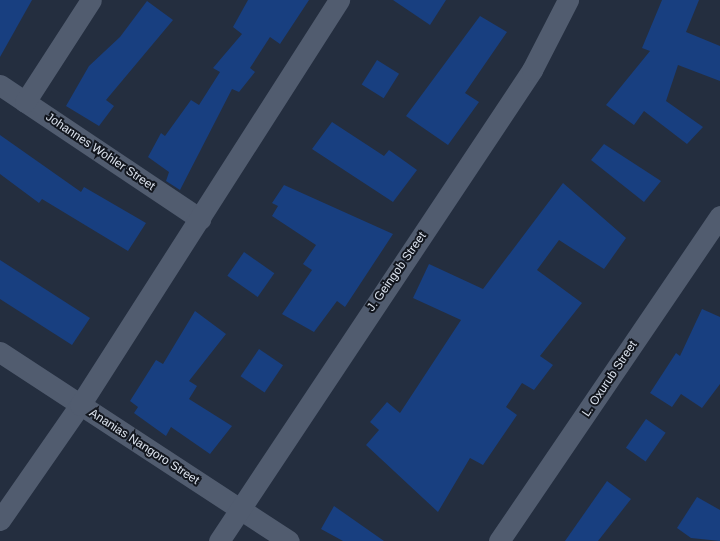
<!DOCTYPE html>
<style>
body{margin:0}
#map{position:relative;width:720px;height:541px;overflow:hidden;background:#242e3f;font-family:Arial,sans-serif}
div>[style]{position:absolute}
.building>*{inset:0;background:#183f80;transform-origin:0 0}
.minor>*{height:21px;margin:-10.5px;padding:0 10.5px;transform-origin:10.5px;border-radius:10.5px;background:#515c6f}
span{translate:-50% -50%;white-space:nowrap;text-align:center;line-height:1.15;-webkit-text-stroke:4px #12161e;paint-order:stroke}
.street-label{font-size:12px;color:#dde4ef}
</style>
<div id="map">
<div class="building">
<i style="clip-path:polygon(0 0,32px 0,0 57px)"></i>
<i style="clip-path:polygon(248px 0,309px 0,280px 44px,270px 37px,250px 68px,255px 72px,239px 92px,232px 89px,180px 190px,166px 181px,169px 172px,148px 157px,161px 133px,165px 136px,191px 100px,199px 105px,220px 72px,213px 68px,242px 34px,233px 27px)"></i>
<i style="clip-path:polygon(393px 0,446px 0,430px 25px)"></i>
<i style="clip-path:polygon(662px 0,699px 0,686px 32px,720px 46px,720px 81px,678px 65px,666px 101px,703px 127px,687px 144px,644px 111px,634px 125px,606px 105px,650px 51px,642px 48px)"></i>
<i style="clip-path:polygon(147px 1px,173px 20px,106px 100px,114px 106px,99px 126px,66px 106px,89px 66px,120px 37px)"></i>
<i style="clip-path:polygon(480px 16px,507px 32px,465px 93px,479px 102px,448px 145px,406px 116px)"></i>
<i style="left:377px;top:60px;width:26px;height:29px;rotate:32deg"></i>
<i style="clip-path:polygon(332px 122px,384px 156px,389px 150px,417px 170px,393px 202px,312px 149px)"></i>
<i style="clip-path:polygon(0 135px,81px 192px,84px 187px,146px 223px,128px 251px,42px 199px,39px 203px,0 174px)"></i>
<i style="clip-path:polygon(604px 144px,661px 181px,644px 202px,591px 160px)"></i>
<i style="clip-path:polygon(563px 183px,626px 238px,604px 269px,559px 240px,537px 270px,582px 303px,540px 356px,553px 365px,534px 390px,522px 383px,506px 407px,517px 415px,483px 465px,470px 458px,438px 512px,366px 445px,379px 430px,370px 422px,387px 402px,400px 413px,461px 320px,413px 298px,429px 264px,483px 289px)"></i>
<i style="clip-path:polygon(284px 185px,393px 234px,345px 307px,337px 301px,314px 332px,282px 314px,312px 270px,303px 264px,316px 245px,272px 216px,278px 206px,272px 203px)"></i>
<i style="left:244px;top:252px;width:37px;height:29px;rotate:35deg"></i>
<i style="clip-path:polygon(0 260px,90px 318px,72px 345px,0 299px)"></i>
<i style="clip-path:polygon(702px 309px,720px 317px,720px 384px,702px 408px,681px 394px,672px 407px,650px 393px,676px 353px,680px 356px)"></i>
<i style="clip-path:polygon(195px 311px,226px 334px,189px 381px,197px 386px,189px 399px,232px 426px,210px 454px,171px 427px,166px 436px,134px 413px,138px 407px,130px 401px,156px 360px,163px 364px)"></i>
<i style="left:259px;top:349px;width:29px;height:33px;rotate:34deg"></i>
<i style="left:646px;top:419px;width:24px;height:35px;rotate:35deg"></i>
<i style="clip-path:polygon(607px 481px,631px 499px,598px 541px,565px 541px)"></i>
<i style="clip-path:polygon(697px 497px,720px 510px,720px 541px,691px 538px,677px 528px)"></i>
<i style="clip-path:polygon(334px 506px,384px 541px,343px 541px,321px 529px)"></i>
</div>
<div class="minor">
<i style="left:0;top:85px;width:241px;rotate:33.8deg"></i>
<i style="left:25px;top:102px;width:121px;rotate:-57.1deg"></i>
<i style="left:0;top:352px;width:345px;rotate:33.2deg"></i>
<i style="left:0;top:520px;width:140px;rotate:-55.2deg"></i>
<i style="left:80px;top:405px;width:481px;rotate:-57.4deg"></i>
<i style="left:219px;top:541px;width:566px;rotate:-56.39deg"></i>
<i style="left:532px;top:70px;width:79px;rotate:-62.8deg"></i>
<i style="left:499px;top:541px;width:393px;rotate:-55.8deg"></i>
</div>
<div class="street-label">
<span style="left:100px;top:152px;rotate:34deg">Johannes Wohler Street</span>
<span style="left:397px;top:272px;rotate:-55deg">J. Geingob Street</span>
<span style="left:610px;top:379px;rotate:-56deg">L. Oxurub Street</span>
<span style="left:144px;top:447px;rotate:33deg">Ananias Nangoro Street</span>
</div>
</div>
